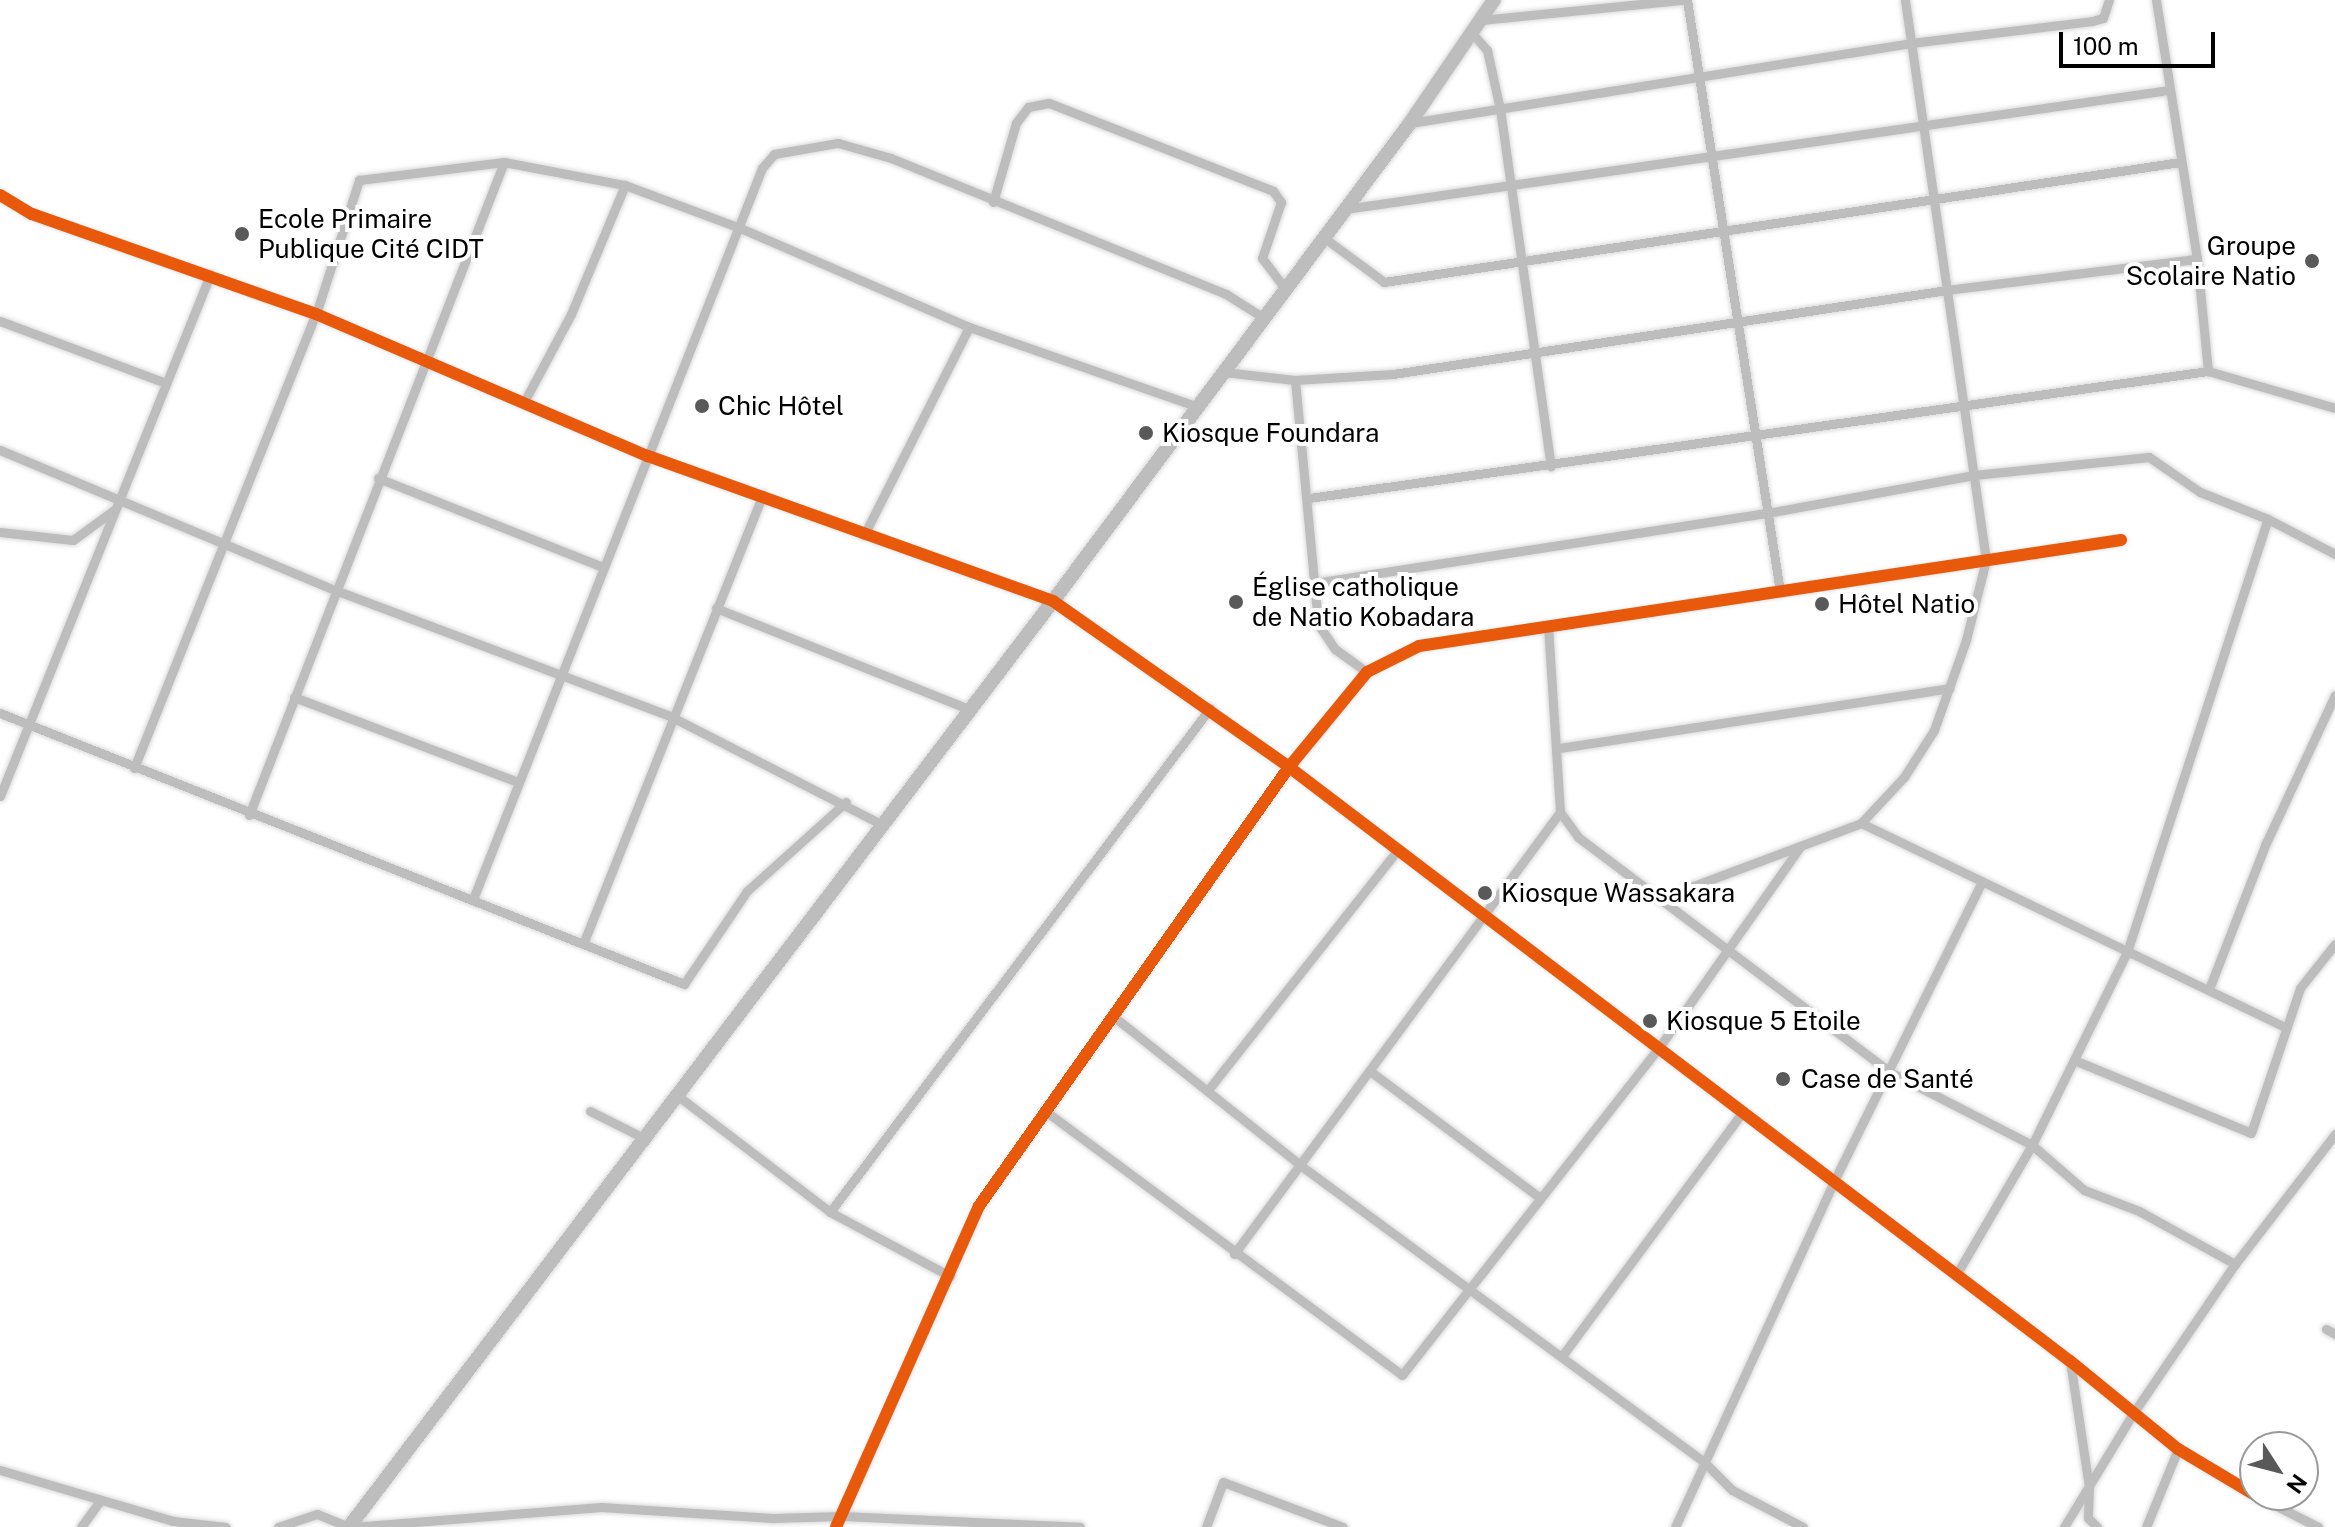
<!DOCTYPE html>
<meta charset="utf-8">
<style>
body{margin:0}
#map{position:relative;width:2335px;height:1527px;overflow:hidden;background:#fff;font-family:"Public Sans",sans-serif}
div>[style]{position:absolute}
.roads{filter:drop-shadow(0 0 2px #dbdbdb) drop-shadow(0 0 2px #dbdbdb)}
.street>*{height:9px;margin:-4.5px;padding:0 4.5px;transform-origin:4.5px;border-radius:4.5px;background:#bdbdbd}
.primary>*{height:14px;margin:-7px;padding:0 7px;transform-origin:7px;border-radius:7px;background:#bdbdbd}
.cycleway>*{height:12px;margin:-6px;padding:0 6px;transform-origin:6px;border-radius:6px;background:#e8590c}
.dots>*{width:22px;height:22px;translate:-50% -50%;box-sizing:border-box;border:4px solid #fff;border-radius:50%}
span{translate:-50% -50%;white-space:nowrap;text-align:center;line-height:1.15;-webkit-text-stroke:8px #fff;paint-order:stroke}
.poi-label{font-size:26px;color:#000}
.left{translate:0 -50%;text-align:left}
.right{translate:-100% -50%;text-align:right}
.north{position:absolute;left:2239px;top:1431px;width:80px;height:80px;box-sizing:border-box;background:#fff;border:2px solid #999;border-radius:50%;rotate:126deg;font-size:22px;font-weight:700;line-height:32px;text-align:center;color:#000}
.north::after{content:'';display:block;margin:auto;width:28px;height:36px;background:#595959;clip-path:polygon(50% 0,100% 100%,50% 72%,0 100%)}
.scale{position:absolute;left:2059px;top:32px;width:156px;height:36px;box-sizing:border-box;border:4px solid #000;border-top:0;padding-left:10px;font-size:24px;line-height:28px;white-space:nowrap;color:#000;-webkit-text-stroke:6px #fff;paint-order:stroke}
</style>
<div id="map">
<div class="roads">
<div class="street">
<i style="left:1687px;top:0;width:598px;rotate:81.06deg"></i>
<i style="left:2156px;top:0;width:262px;rotate:81deg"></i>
<i style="left:2197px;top:259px;width:113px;rotate:84.4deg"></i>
<i style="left:1481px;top:20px;width:201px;rotate:-5.7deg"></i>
<i style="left:1472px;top:33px;width:23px;rotate:49deg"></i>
<i style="left:1487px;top:50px;width:60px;rotate:77.6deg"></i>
<i style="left:1500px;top:109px;width:361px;rotate:81.9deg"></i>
<i style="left:1410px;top:123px;width:507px;rotate:-9.07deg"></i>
<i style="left:1911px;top:43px;width:182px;rotate:-6.9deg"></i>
<i style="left:2092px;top:21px;width:11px;rotate:-15deg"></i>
<i style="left:2103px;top:18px;width:19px;rotate:-72deg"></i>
<i style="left:0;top:195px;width:37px;rotate:31deg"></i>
<i style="left:32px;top:214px;width:301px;rotate:19.4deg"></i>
<i style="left:316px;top:314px;width:361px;rotate:23.2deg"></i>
<i style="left:648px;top:456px;width:430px;rotate:19.7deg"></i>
<i style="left:1053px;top:601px;width:289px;rotate:35.1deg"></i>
<i style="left:1289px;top:767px;width:981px;rotate:37.26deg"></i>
<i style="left:2070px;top:1361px;width:139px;rotate:39.2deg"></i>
<i style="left:2178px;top:1449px;width:90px;rotate:30.9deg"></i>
<i style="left:993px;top:202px;width:82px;rotate:-73.8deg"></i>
<i style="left:1016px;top:123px;width:20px;rotate:-53deg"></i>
<i style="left:1028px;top:107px;width:21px;rotate:-11deg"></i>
<i style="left:1049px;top:103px;width:241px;rotate:21.4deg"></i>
<i style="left:1273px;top:191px;width:14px;rotate:54deg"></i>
<i style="left:1281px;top:202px;width:59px;rotate:108.7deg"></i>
<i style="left:1262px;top:258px;width:39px;rotate:53deg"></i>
<i style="left:1345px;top:209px;width:833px;rotate:-8.22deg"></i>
<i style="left:1323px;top:237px;width:76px;rotate:36.4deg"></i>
<i style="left:1384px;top:282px;width:805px;rotate:-8.57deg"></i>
<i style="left:0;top:321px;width:177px;rotate:20.5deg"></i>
<i style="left:1224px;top:372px;width:71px;rotate:6.4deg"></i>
<i style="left:1295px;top:380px;width:98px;rotate:-3.5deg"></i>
<i style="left:1393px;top:374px;width:560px;rotate:-8.62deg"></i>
<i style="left:1947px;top:290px;width:252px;rotate:-7.1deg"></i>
<i style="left:1295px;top:380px;width:245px;rotate:84.6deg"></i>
<i style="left:1318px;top:624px;width:30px;rotate:56deg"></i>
<i style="left:1335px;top:649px;width:39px;rotate:36deg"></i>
<i style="left:524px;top:402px;width:100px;rotate:-61.9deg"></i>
<i style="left:571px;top:314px;width:140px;rotate:-67.3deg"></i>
<i style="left:0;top:450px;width:363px;rotate:22.7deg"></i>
<i style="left:335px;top:590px;width:358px;rotate:20.6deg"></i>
<i style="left:670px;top:716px;width:239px;rotate:27.1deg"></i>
<i style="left:378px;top:478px;width:242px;rotate:21.6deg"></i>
<i style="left:1309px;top:498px;width:908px;rotate:-8.04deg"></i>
<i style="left:2208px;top:371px;width:132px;rotate:16.2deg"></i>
<i style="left:0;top:532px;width:73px;rotate:6.3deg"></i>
<i style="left:73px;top:540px;width:51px;rotate:-36.2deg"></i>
<i style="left:864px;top:535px;width:233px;rotate:-63.2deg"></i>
<i style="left:1314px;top:583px;width:458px;rotate:-8.8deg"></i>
<i style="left:1767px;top:513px;width:210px;rotate:-10.4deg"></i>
<i style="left:1974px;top:475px;width:176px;rotate:-5.9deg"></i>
<i style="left:2149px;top:457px;width:62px;rotate:34.5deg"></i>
<i style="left:2200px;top:492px;width:73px;rotate:21.7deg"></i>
<i style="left:2268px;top:519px;width:76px;rotate:27.6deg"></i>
<i style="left:716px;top:608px;width:275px;rotate:21.8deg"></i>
<i style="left:1548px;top:626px;width:186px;rotate:86.3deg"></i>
<i style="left:1560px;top:812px;width:31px;rotate:54deg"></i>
<i style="left:1578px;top:837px;width:388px;rotate:37deg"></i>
<i style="left:1888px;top:1071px;width:162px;rotate:27.2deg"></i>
<i style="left:2032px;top:1145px;width:69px;rotate:40.9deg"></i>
<i style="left:2084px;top:1190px;width:59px;rotate:20.9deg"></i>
<i style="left:2139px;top:1211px;width:110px;rotate:28.9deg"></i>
<i style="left:294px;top:697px;width:236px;rotate:20.8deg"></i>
<i style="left:0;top:713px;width:736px;rotate:21.61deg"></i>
<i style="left:684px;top:984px;width:112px;rotate:-55.9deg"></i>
<i style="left:747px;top:891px;width:133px;rotate:-42deg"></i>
<i style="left:1559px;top:748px;width:395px;rotate:-8.7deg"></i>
<i style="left:134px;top:768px;width:489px;rotate:-68.2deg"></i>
<i style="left:316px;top:314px;width:141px;rotate:-72.2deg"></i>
<i style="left:359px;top:180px;width:146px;rotate:-7.1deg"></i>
<i style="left:504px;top:162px;width:123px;rotate:10.8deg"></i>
<i style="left:625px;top:185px;width:123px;rotate:20.5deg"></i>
<i style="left:740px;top:228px;width:249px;rotate:23.4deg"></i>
<i style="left:969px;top:327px;width:240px;rotate:19.2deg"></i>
<i style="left:0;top:796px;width:562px;rotate:-68.05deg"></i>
<i style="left:249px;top:815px;width:701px;rotate:-68.67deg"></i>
<i style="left:1861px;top:823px;width:471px;rotate:25.7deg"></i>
<i style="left:473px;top:899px;width:786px;rotate:-68.43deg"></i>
<i style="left:762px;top:168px;width:18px;rotate:-49deg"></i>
<i style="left:774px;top:154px;width:65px;rotate:-9.8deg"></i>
<i style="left:838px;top:143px;width:55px;rotate:15.8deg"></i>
<i style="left:891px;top:158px;width:362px;rotate:22.1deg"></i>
<i style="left:1226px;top:294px;width:45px;rotate:32.3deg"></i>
<i style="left:1659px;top:899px;width:216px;rotate:-20.6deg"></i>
<i style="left:1861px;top:823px;width:63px;rotate:-46.9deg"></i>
<i style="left:1904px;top:777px;width:56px;rotate:-57.4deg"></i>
<i style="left:1934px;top:730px;width:96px;rotate:-70.4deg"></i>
<i style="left:1966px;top:640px;width:82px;rotate:-76deg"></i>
<i style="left:1986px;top:560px;width:566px;rotate:-98.23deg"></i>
<i style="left:583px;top:944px;width:484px;rotate:-68.2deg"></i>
<i style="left:2209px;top:989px;width:157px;rotate:-68.7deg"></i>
<i style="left:2266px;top:843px;width:163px;rotate:-65deg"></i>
<i style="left:1113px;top:1016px;width:239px;rotate:38.5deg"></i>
<i style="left:1300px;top:1165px;width:499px;rotate:36.3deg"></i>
<i style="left:1702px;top:1460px;width:42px;rotate:45deg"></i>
<i style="left:1732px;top:1490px;width:80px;rotate:27.5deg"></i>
<i style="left:2074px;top:1060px;width:191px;rotate:22.4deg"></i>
<i style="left:2251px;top:1133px;width:153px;rotate:-71.3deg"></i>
<i style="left:2300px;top:988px;width:56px;rotate:-51.5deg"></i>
<i style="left:1370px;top:1071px;width:211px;rotate:36.7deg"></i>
<i style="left:1208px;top:1090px;width:307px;rotate:-51.7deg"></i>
<i style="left:678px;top:1096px;width:191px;rotate:37.3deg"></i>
<i style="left:830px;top:1212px;width:136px;rotate:28.1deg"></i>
<i style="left:1044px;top:1110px;width:445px;rotate:36.5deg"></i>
<i style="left:1402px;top:1375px;width:415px;rotate:-51.9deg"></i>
<i style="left:1658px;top:1049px;width:247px;rotate:-54.9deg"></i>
<i style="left:590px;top:1111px;width:63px;rotate:26.6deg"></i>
<i style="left:830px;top:1212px;width:631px;rotate:-52.98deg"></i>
<i style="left:1234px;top:1254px;width:549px;rotate:-53.59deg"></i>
<i style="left:1956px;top:1275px;width:151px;rotate:-59.7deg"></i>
<i style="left:2032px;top:1145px;width:215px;rotate:-63.8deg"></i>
<i style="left:2127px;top:952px;width:455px;rotate:-72deg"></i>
<i style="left:2326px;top:1329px;width:10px;rotate:29deg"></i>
<i style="left:1562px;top:1356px;width:302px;rotate:-53.5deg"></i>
<i style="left:2070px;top:1361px;width:127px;rotate:81.4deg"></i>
<i style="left:2089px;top:1487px;width:31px;rotate:92deg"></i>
<i style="left:2088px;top:1518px;width:13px;rotate:45deg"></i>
<i style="left:0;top:1470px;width:180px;rotate:16.4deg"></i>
<i style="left:173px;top:1521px;width:53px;rotate:6.5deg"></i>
<i style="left:2255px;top:1495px;width:71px;rotate:26.9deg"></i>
<i style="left:81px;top:1527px;width:31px;rotate:-54deg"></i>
<i style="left:278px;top:1527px;width:41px;rotate:-18.4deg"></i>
<i style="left:317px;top:1514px;width:35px;rotate:22deg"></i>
<i style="left:352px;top:1527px;width:250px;rotate:-4.6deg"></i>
<i style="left:601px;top:1507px;width:172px;rotate:3.7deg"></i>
<i style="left:773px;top:1518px;width:69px;rotate:-1.7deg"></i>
<i style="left:842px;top:1516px;width:238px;rotate:2.6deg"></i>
<i style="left:836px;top:1527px;width:351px;rotate:-66deg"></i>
<i style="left:979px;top:1206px;width:537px;rotate:-54.77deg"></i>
<i style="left:1289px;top:767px;width:123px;rotate:-50.6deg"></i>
<i style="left:1367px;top:672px;width:58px;rotate:-26.6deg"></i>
<i style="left:1419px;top:646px;width:710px;rotate:-8.59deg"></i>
<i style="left:1206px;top:1527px;width:48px;rotate:-69.3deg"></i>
<i style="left:1223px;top:1482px;width:128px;rotate:20.6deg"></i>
<i style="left:1675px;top:1527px;width:379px;rotate:-65.3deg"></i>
<i style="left:1833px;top:1183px;width:336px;rotate:-63.7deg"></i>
<i style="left:2064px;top:1527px;width:135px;rotate:-58.7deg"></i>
<i style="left:2134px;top:1412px;width:179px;rotate:-55.7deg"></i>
<i style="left:2235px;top:1264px;width:164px;rotate:-52.4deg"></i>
<i style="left:2146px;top:1527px;width:84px;rotate:-67.7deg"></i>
</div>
<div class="primary">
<i style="left:349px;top:1527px;width:1163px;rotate:-52.76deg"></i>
<i style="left:1053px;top:601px;width:597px;rotate:-53.25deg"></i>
<i style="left:1410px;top:123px;width:149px;rotate:-55.7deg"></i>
</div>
</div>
<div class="cycleway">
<i style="left:0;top:195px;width:37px;rotate:31deg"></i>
<i style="left:32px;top:214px;width:301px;rotate:19.4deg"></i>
<i style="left:316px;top:314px;width:361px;rotate:23.2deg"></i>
<i style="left:648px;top:456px;width:430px;rotate:19.7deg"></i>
<i style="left:1053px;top:601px;width:289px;rotate:35.1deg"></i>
<i style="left:1289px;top:767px;width:981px;rotate:37.26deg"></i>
<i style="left:2070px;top:1361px;width:139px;rotate:39.2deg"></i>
<i style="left:2178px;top:1449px;width:90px;rotate:30.9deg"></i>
<i style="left:836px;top:1527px;width:351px;rotate:-66deg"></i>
<i style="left:979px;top:1206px;width:537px;rotate:-54.77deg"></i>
<i style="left:1289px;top:767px;width:123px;rotate:-50.6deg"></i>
<i style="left:1367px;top:672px;width:58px;rotate:-26.6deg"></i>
<i style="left:1419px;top:646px;width:710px;rotate:-8.59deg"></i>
</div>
<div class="dots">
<i style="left:242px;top:234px;background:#595959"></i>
<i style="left:2312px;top:261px;background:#595959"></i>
<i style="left:702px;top:406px;background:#595959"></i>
<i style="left:1146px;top:433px;background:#595959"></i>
<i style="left:1236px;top:602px;background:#595959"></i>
<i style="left:1822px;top:604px;background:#595959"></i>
<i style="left:1485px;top:893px;background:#595959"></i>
<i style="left:1650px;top:1021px;background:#595959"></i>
<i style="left:1783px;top:1079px;background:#595959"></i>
</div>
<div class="poi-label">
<span class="left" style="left:258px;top:234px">Ecole Primaire<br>Publique Cité CIDT</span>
<span class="right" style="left:2296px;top:261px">Groupe<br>Scolaire Natio</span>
<span class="left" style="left:718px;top:406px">Chic Hôtel</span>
<span class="left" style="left:1162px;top:433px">Kiosque Foundara</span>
<span class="left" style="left:1252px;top:602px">Église catholique<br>de Natio Kobadara</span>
<span class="left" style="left:1838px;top:604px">Hôtel Natio</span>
<span class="left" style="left:1501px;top:893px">Kiosque Wassakara</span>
<span class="left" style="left:1666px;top:1021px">Kiosque 5 Etoile</span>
<span class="left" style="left:1801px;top:1079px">Case de Santé</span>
</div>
<div class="north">N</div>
<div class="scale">100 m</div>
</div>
